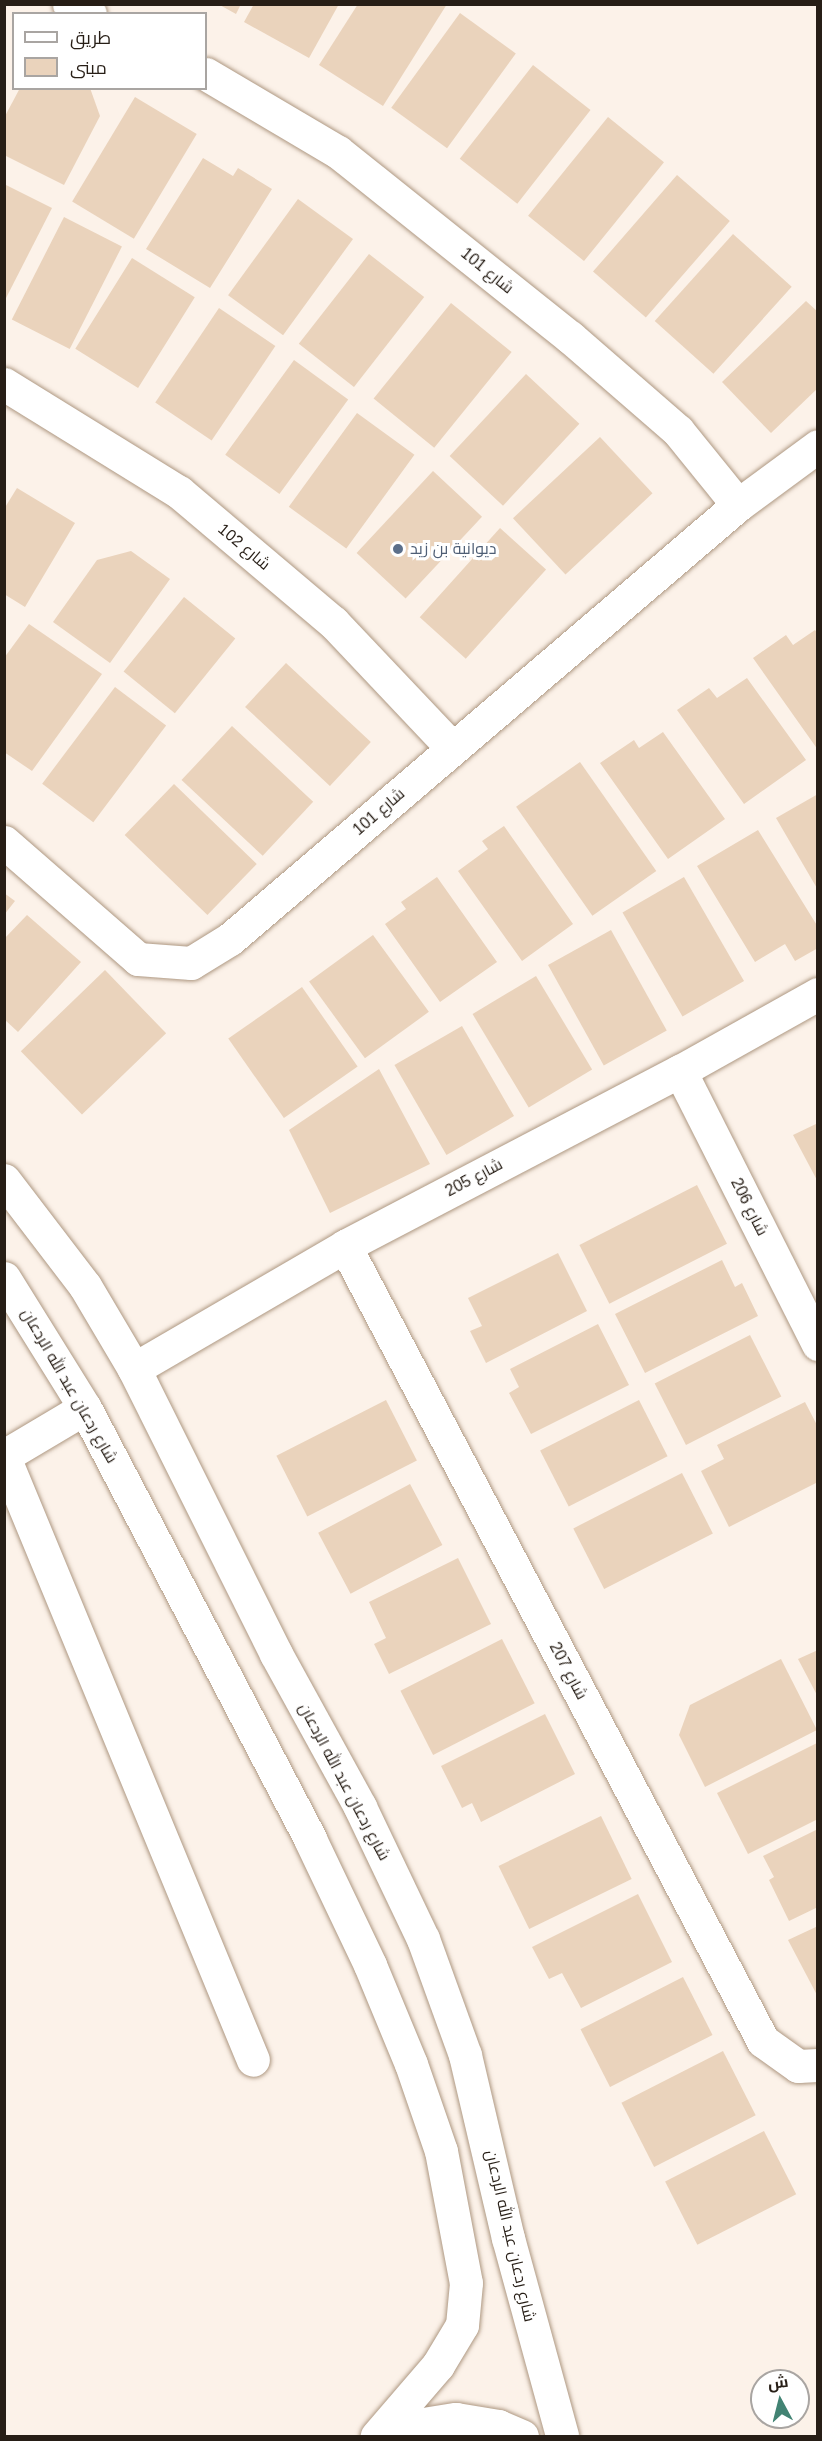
<!DOCTYPE html>
<meta charset="utf-8">
<style>
body{margin:0}
#map{position:relative;width:822px;height:2441px;overflow:hidden;background:#fcf2e9;font-family:Helvetica,Cairo,sans-serif}
div>[style]{position:absolute}
.building>*{inset:0;background:#ead3bc;transform-origin:0 0}
.roads{filter:drop-shadow(0 0 2px #ae9882) drop-shadow(0 0 2px #ae9882)}
.minor>*{height:33px;margin:-16.5px;padding:0 16.5px;transform-origin:16.5px;border-radius:16.5px;background:#fff}
.dots>*{width:16px;height:16px;translate:-50% -50%;box-sizing:border-box;border:3px solid #fff;border-radius:50%}
span{translate:-50% -50%;white-space:nowrap;text-align:center;line-height:1.15;-webkit-text-stroke:6px #fff;paint-order:stroke}
.street-label{font-size:16px;color:#271e16}
.service-label{font-size:16px;color:#4e5e75}
.left{translate:0 -50%;text-align:left}
.frame{position:absolute;inset:0;border:6px solid #271e16;pointer-events:none}
.legend{position:absolute;left:12px;top:12px;width:195px;height:78px;box-sizing:border-box;background:#fff;border:2px solid #a9a5a2;margin:0;padding:8px 10px;list-style:none;font-size:18px;color:#271e16}
.legend li{display:flex;align-items:center;gap:12px;height:30px}
.legend b{width:30px;border:2px solid #a9a5a2}
.north{position:absolute;left:750px;top:2369px;width:60px;height:60px;box-sizing:border-box;background:#fff;border:2px solid #a9a5a2;border-radius:50%;rotate:353deg;font-size:16px;font-weight:700;line-height:24px;text-align:center;color:#271e16}
.north::after{content:'';display:block;margin:auto;width:21px;height:27px;background:#428373;clip-path:polygon(50% 0,100% 100%,50% 72%,0 100%)}
</style>
<div id="map">
<div class="building">
<i style="clip-path:polygon(218px 4px,241px 4px,236px 14px)"></i>
<i style="clip-path:polygon(254px 4px,339px 4px,309px 58px,244px 22px)"></i>
<i style="clip-path:polygon(358px 4px,447px 4px,383px 106px,319px 65px)"></i>
<i style="left:460px;top:13px;width:69px;height:117px;rotate:36deg"></i>
<i style="left:533px;top:65px;width:73px;height:119px;rotate:38deg"></i>
<i style="clip-path:polygon(20px 88px,90px 88px,100px 116px,64px 185px,4px 155px,4px 118px)"></i>
<i style="left:135px;top:97px;width:72px;height:122px;rotate:31deg"></i>
<i style="left:608px;top:117px;width:72px;height:127px;rotate:39deg"></i>
<i style="clip-path:polygon(203px 158px,233px 176px,238px 168px,272px 189px,210px 288px,146px 249px)"></i>
<i style="left:677px;top:175px;width:70px;height:128px;rotate:41deg"></i>
<i style="clip-path:polygon(4px 184px,52px 208px,4px 302px)"></i>
<i style="left:298px;top:199px;width:68px;height:119px;rotate:36deg"></i>
<i style="left:64px;top:217px;width:65px;height:115px;rotate:27deg"></i>
<i style="left:733px;top:234px;width:79px;height:117px;rotate:42deg"></i>
<i style="left:369px;top:254px;width:70px;height:114px;rotate:38deg"></i>
<i style="left:132px;top:258px;width:74px;height:107px;rotate:32deg"></i>
<i style="clip-path:polygon(806px 301px,818px 312px,818px 388px,771px 433px,722px 382px)"></i>
<i style="left:451px;top:303px;width:78px;height:123px;rotate:39deg"></i>
<i style="left:219px;top:308px;width:68px;height:114px;rotate:34deg"></i>
<i style="left:294px;top:360px;width:67px;height:117px;rotate:36deg"></i>
<i style="left:526px;top:374px;width:73px;height:112px;rotate:43deg"></i>
<i style="left:357px;top:413px;width:71px;height:116px;rotate:36deg"></i>
<i style="left:600px;top:437px;width:77px;height:119px;rotate:47deg"></i>
<i style="left:433px;top:471px;width:67px;height:112px;rotate:43deg"></i>
<i style="clip-path:polygon(17px 488px,75px 523px,25px 607px,4px 594px,4px 509px)"></i>
<i style="left:500px;top:528px;width:62px;height:120px;rotate:42deg"></i>
<i style="clip-path:polygon(131px 551px,170px 579px,110px 663px,53px 622px,97px 560px)"></i>
<i style="left:184px;top:597px;width:66px;height:96px;rotate:39deg"></i>
<i style="clip-path:polygon(29px 624px,102px 674px,32px 771px,4px 752px,4px 658px)"></i>
<i style="clip-path:polygon(815px 630px,818px 634px,818px 750px,753px 658px,786px 635px,793px 645px)"></i>
<i style="left:286px;top:663px;width:116px;height:60px;rotate:43deg"></i>
<i style="clip-path:polygon(747px 678px,806px 760px,744px 804px,677px 710px,709px 688px,717px 698px)"></i>
<i style="left:115px;top:687px;width:64px;height:121px;rotate:37deg"></i>
<i style="left:232px;top:726px;width:111px;height:74px;rotate:43deg"></i>
<i style="clip-path:polygon(663px 732px,725px 819px,668px 859px,600px 763px,634px 740px,639px 748px)"></i>
<i style="left:580px;top:762px;width:133px;height:78px;rotate:55deg"></i>
<i style="left:174px;top:784px;width:115px;height:71px;rotate:44deg"></i>
<i style="clip-path:polygon(818px 794px,818px 890px,776px 818px)"></i>
<i style="clip-path:polygon(504px 826px,573px 924px,522px 961px,458px 871px,488px 849px,482px 841px)"></i>
<i style="clip-path:polygon(758px 830px,818px 927px,818px 948px,795px 961px,785px 944px,755px 962px,697px 866px)"></i>
<i style="clip-path:polygon(437px 877px,497px 962px,440px 1002px,385px 924px,406px 909px,401px 902px)"></i>
<i style="left:684px;top:877px;width:120px;height:71px;rotate:60deg"></i>
<i style="clip-path:polygon(4px 893px,15px 901px,4px 915px)"></i>
<i style="clip-path:polygon(27px 915px,81px 962px,18px 1032px,4px 1019px,4px 939px)"></i>
<i style="left:611px;top:930px;width:115px;height:72px;rotate:61deg"></i>
<i style="left:373px;top:935px;width:95px;height:79px;rotate:54deg"></i>
<i style="left:105px;top:970px;width:88px;height:117px;rotate:46deg"></i>
<i style="left:536px;top:976px;width:109px;height:74px;rotate:59deg"></i>
<i style="left:302px;top:987px;width:97px;height:90px;rotate:55deg"></i>
<i style="left:462px;top:1026px;width:104px;height:78px;rotate:60deg"></i>
<i style="clip-path:polygon(379px 1069px,430px 1164px,330px 1213px,289px 1130px)"></i>
<i style="clip-path:polygon(818px 1123px,818px 1182px,793px 1135px)"></i>
<i style="left:697px;top:1185px;width:66px;height:132px;rotate:63deg"></i>
<i style="clip-path:polygon(558px 1253px,587px 1311px,486px 1363px,470px 1331px,482px 1326px,468px 1298px)"></i>
<i style="clip-path:polygon(722px 1260px,735px 1287px,742px 1283px,758px 1316px,645px 1373px,615px 1314px)"></i>
<i style="clip-path:polygon(598px 1324px,629px 1385px,531px 1434px,509px 1393px,519px 1387px,510px 1369px)"></i>
<i style="left:750px;top:1335px;width:69px;height:107px;rotate:63deg"></i>
<i style="left:386px;top:1400px;width:68px;height:123px;rotate:63deg"></i>
<i style="left:639px;top:1400px;width:63px;height:111px;rotate:63deg"></i>
<i style="clip-path:polygon(805px 1402px,818px 1427px,818px 1482px,729px 1527px,701px 1471px,724px 1459px,717px 1445px)"></i>
<i style="left:682px;top:1473px;width:68px;height:122px;rotate:63deg"></i>
<i style="left:410px;top:1484px;width:69px;height:104px;rotate:62deg"></i>
<i style="clip-path:polygon(458px 1558px,491px 1624px,389px 1674px,374px 1644px,386px 1638px,369px 1602px)"></i>
<i style="left:502px;top:1639px;width:72px;height:114px;rotate:63deg"></i>
<i style="clip-path:polygon(818px 1650px,818px 1697px,798px 1659px)"></i>
<i style="clip-path:polygon(781px 1659px,817px 1730px,705px 1787px,679px 1735px,690px 1705px)"></i>
<i style="clip-path:polygon(545px 1714px,575px 1774px,481px 1822px,472px 1803px,462px 1808px,441px 1766px)"></i>
<i style="clip-path:polygon(817px 1743px,818px 1819px,748px 1854px,717px 1793px)"></i>
<i style="left:601px;top:1816px;width:70px;height:114px;rotate:64deg"></i>
<i style="clip-path:polygon(818px 1829px,818px 1907px,789px 1921px,769px 1880px,774px 1877px,763px 1856px)"></i>
<i style="clip-path:polygon(638px 1894px,672px 1962px,581px 2008px,562px 1973px,549px 1979px,532px 1947px)"></i>
<i style="clip-path:polygon(818px 1926px,818px 1997px,788px 1940px)"></i>
<i style="left:683px;top:1977px;width:65px;height:115px;rotate:63deg"></i>
<i style="left:723px;top:2051px;width:72px;height:114px;rotate:63deg"></i>
<i style="left:764px;top:2131px;width:71px;height:111px;rotate:63deg"></i>
</div>
<div class="roads">
<div class="minor">
<i style="left:69px;top:4px;width:23px;rotate:25deg"></i>
<i style="left:206px;top:74px;width:153px;rotate:30.6deg"></i>
<i style="left:338px;top:152px;width:297px;rotate:38.6deg"></i>
<i style="left:570px;top:337px;width:143px;rotate:41deg"></i>
<i style="left:678px;top:431px;width:95px;rotate:51deg"></i>
<i style="left:4px;top:384px;width:206px;rotate:31.7deg"></i>
<i style="left:179px;top:492px;width:202px;rotate:40.2deg"></i>
<i style="left:333px;top:622px;width:173px;rotate:46.6deg"></i>
<i style="left:4px;top:842px;width:178px;rotate:41.1deg"></i>
<i style="left:138px;top:959px;width:53px;rotate:4.3deg"></i>
<i style="left:191px;top:963px;width:46px;rotate:-31.6deg"></i>
<i style="left:230px;top:939px;width:668px;rotate:-40.51deg"></i>
<i style="left:738px;top:505px;width:99px;rotate:-36.4deg"></i>
<i style="left:680px;top:1071px;width:306px;rotate:63.2deg"></i>
<i style="left:4px;top:1180px;width:133px;rotate:52.6deg"></i>
<i style="left:85px;top:1286px;width:96px;rotate:59.4deg"></i>
<i style="left:134px;top:1369px;width:318px;rotate:63.5deg"></i>
<i style="left:276px;top:1654px;width:175px;rotate:61.2deg"></i>
<i style="left:360px;top:1807px;width:146px;rotate:64.5deg"></i>
<i style="left:423px;top:1939px;width:123px;rotate:70.1deg"></i>
<i style="left:465px;top:2055px;width:188px;rotate:76.8deg"></i>
<i style="left:508px;top:2238px;width:205px;rotate:74.7deg"></i>
<i style="left:345px;top:1246px;width:898px;rotate:62.27deg"></i>
<i style="left:763px;top:2041px;width:43px;rotate:35.5deg"></i>
<i style="left:798px;top:2066px;width:20px;rotate:-3deg"></i>
<i style="left:4px;top:1278px;width:153px;rotate:58.1deg"></i>
<i style="left:85px;top:1408px;width:486px;rotate:62.4deg"></i>
<i style="left:310px;top:1839px;width:140px;rotate:64.5deg"></i>
<i style="left:370px;top:1965px;width:107px;rotate:67.5deg"></i>
<i style="left:411px;top:2064px;width:92px;rotate:71deg"></i>
<i style="left:441px;top:2151px;width:134px;rotate:79.3deg"></i>
<i style="left:466px;top:2283px;width:42px;rotate:95.4deg"></i>
<i style="left:462px;top:2325px;width:47px;rotate:121deg"></i>
<i style="left:438px;top:2365px;width:94px;rotate:130.7deg"></i>
<i style="left:134px;top:1369px;width:244px;rotate:-30.2deg"></i>
<i style="left:345px;top:1246px;width:378px;rotate:-27.6deg"></i>
<i style="left:680px;top:1071px;width:158px;rotate:-29.2deg"></i>
<i style="left:4px;top:1456px;width:94px;rotate:-30.7deg"></i>
<i style="left:4px;top:1457px;width:652px;rotate:67.56deg"></i>
<i style="left:388px;top:2436px;width:31px;rotate:-21deg"></i>
<i style="left:417px;top:2425px;width:39px;rotate:-9deg"></i>
<i style="left:456px;top:2419px;width:43px;rotate:9.5deg"></i>
<i style="left:498px;top:2426px;width:26px;rotate:23deg"></i>
</div>
</div>
<div class="dots">
<i style="left:398px;top:549px;background:#5c6f8a"></i>
</div>
<div class="street-label">
<span style="left:487px;top:271px;rotate:39deg">شارع 101</span>
<span style="left:244px;top:547px;rotate:40deg">شارع 102</span>
<span style="left:379px;top:812px;rotate:-41deg">شارع 101</span>
<span style="left:474px;top:1178px;rotate:-28deg">شارع 205</span>
<span style="left:749px;top:1207px;rotate:63deg">شارع 206</span>
<span style="left:69px;top:1386px;rotate:60deg">شارع ردعان عبد الله الردعان</span>
<span style="left:568px;top:1671px;rotate:62deg">شارع 207</span>
<span style="left:344px;top:1782px;rotate:62deg">شارع ردعان عبد الله الردعان</span>
<span style="left:510px;top:2236px;rotate:77deg">شارع ردعان عبد الله الردعان</span>
</div>
<div class="service-label">
<span class="left" style="left:410px;top:549px">ديوانية بن زيد</span>
</div>
<div class="frame"></div>
<ul class="legend">
<li><b style="height:8px;background:#fff"></b>طريق</li>
<li><b style="height:16px;background:#ead3bc"></b>مبنى</li>
</ul>
<div class="north">ش</div>
</div>
